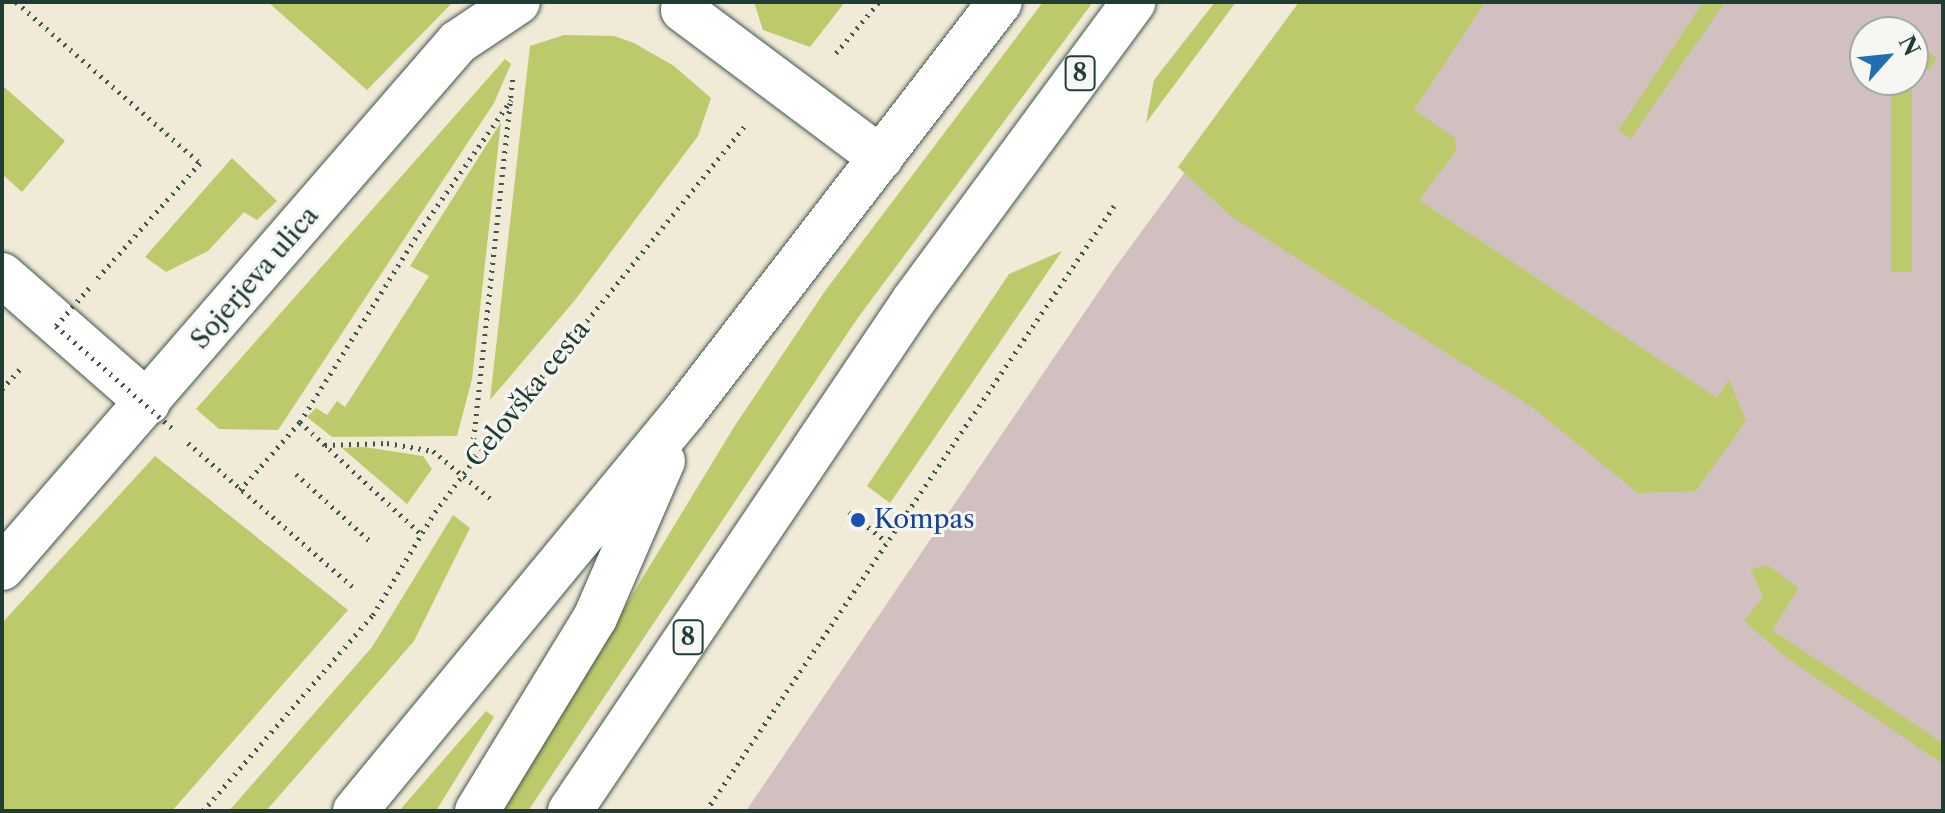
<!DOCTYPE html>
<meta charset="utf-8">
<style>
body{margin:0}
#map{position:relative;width:1945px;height:813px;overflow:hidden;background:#f1ead6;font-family:"Libre Caslon Text",serif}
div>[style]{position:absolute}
.industrial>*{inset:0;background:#d2bfc0}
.green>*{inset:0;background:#bdca6b;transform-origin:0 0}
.path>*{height:5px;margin-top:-2.5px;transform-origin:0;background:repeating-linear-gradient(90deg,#3e574c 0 2px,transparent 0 8px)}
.roads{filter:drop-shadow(0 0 2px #3e574c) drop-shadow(0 0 2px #3e574c)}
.minor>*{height:44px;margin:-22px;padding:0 22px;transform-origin:22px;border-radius:22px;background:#fff}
.major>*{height:44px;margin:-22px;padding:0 22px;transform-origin:22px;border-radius:22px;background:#fff}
.path-bridge>*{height:5px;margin-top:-2.5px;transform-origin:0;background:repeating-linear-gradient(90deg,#3e574c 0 2px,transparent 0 8px)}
.dots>*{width:22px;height:22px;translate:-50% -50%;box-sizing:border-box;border:4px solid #f6f6f2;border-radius:50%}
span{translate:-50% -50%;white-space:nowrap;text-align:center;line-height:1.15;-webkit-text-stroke:6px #f6f6f2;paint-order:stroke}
.shield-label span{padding:2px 6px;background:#f6f6f2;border:2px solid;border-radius:6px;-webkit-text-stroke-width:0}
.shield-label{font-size:24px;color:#1f3d34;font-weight:700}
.street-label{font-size:26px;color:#1f3d34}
.transit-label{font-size:26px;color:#164399}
.left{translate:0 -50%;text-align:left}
.frame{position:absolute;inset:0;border:4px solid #1f3d34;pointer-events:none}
.north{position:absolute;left:1849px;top:16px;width:80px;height:80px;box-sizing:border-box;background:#f6f6f2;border:2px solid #a0aca6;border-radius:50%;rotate:63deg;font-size:22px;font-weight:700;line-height:32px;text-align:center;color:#1f3d34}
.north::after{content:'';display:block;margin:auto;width:28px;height:36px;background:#1f6fb2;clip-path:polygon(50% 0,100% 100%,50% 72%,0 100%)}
</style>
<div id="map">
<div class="industrial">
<i style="clip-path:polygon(evenodd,1309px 2px,1943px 2px,1943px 811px,746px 811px,1112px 272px,1309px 2px,1865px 32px,1913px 32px,1913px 80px,1865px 80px,1865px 32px)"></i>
</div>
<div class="green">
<i style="clip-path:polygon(268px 2px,453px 2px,367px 90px)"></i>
<i style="clip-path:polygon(754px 2px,845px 2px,810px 47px,763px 30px)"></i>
<i style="clip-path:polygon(1043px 2px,1093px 2px,857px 319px,528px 811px,501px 811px,734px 427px,825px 291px)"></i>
<i style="clip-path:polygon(1215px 2px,1236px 2px,1146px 123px,1154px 80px)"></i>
<i style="clip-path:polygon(1299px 2px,1485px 2px,1414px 110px,1455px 138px,1456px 151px,1419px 200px,1717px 398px,1729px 379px,1746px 421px,1696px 491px,1638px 493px,1532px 407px,1232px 217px,1178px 167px)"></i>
<i style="clip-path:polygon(1703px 2px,1725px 2px,1631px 138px,1618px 131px)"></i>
<i style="clip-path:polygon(564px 35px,614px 36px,634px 43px,674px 66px,711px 98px,698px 136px,575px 300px,490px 400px,530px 46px)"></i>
<i style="clip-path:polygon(1913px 42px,1937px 58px,1928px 71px,1921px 66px,1913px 79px)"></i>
<i style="clip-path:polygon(505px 59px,511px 64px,494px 103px,278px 430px,219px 429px,196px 409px)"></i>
<i style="left:1891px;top:80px;width:21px;height:192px"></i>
<i style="clip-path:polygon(2px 85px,65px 141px,22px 192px,2px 174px)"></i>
<i style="clip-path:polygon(501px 122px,472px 379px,457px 436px,332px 437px,307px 417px,316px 408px,327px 415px,337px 401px,345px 407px,429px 276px,410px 266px)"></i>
<i style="clip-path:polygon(232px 158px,277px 201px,257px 220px,244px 212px,208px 251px,166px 272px,145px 257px)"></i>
<i style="clip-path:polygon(1062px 251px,890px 503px,867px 486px,1009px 274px)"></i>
<i style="clip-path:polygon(364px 447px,423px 456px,432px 469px,407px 504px,342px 448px)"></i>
<i style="clip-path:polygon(155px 456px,348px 610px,172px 811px,2px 811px,2px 623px)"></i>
<i style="clip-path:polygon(453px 515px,470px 528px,414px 641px,266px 811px,229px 811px,372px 647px)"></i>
<i style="clip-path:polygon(1767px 565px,1799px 588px,1772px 630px,1943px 743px,1943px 764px,1787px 658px,1744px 621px,1763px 597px,1751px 569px)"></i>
<i style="clip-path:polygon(486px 711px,494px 717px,436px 811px,399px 811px)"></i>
</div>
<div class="path">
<i style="left:16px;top:2px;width:244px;rotate:41.2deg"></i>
<i style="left:200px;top:163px;width:158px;rotate:131.7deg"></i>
<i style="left:836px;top:53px;width:67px;rotate:-49.9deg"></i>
<i style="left:2px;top:389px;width:31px;rotate:-48deg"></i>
<i style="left:300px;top:422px;width:166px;rotate:42.8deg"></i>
<i style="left:188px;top:443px;width:218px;rotate:41.1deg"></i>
<i style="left:325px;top:445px;width:62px;rotate:-1.8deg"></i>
<i style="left:387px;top:443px;width:47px;rotate:9.9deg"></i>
<i style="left:433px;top:451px;width:77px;rotate:39.7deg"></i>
<i style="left:471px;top:463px;width:390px;rotate:-83.8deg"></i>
<i style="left:296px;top:474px;width:101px;rotate:42.2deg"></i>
<i style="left:240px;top:490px;width:91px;rotate:-48.6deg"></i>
<i style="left:300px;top:422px;width:224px;rotate:-57.9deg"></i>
<i style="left:419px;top:232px;width:161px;rotate:-55.1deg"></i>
<i style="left:849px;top:512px;width:48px;rotate:38.3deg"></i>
<i style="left:203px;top:811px;width:259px;rotate:-49.1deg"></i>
<i style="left:373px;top:615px;width:120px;rotate:-59deg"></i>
<i style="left:435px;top:512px;width:60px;rotate:-53.1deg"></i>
<i style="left:471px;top:464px;width:434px;rotate:-51deg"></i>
<i style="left:706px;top:811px;width:730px;rotate:-56.01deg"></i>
</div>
<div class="roads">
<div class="minor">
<i style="left:688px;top:2px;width:9px;rotate:122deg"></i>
<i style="left:683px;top:10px;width:247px;rotate:36.8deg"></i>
<i style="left:2px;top:275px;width:194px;rotate:41.2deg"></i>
<i style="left:2px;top:568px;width:696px;rotate:-49.08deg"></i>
<i style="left:458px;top:42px;width:72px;rotate:-33.7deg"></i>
</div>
<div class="major">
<i style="left:355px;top:811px;width:519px;rotate:-50.48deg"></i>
<i style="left:685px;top:411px;width:516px;rotate:-52.4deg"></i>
<i style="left:477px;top:811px;width:226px;rotate:-58.6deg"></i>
<i style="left:595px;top:618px;width:171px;rotate:-66.6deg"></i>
<i style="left:570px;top:811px;width:616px;rotate:-56.05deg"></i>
<i style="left:914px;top:300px;width:370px;rotate:-53.6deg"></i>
</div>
</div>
<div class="path-bridge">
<i style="left:89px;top:288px;width:50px;rotate:131deg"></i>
<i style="left:56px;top:326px;width:159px;rotate:41.4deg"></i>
</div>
<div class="dots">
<i style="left:858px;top:520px;background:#1a4fb4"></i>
</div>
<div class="shield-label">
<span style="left:1080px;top:73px">8</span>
<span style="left:688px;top:637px">8</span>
</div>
<div class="street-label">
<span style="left:255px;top:278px;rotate:-49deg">Sojerjeva ulica</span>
<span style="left:528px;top:394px;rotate:-51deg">Celovška cesta</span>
</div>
<div class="transit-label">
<span class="left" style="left:874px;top:520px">Kompas</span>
</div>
<div class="frame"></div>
<div class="north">N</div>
</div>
